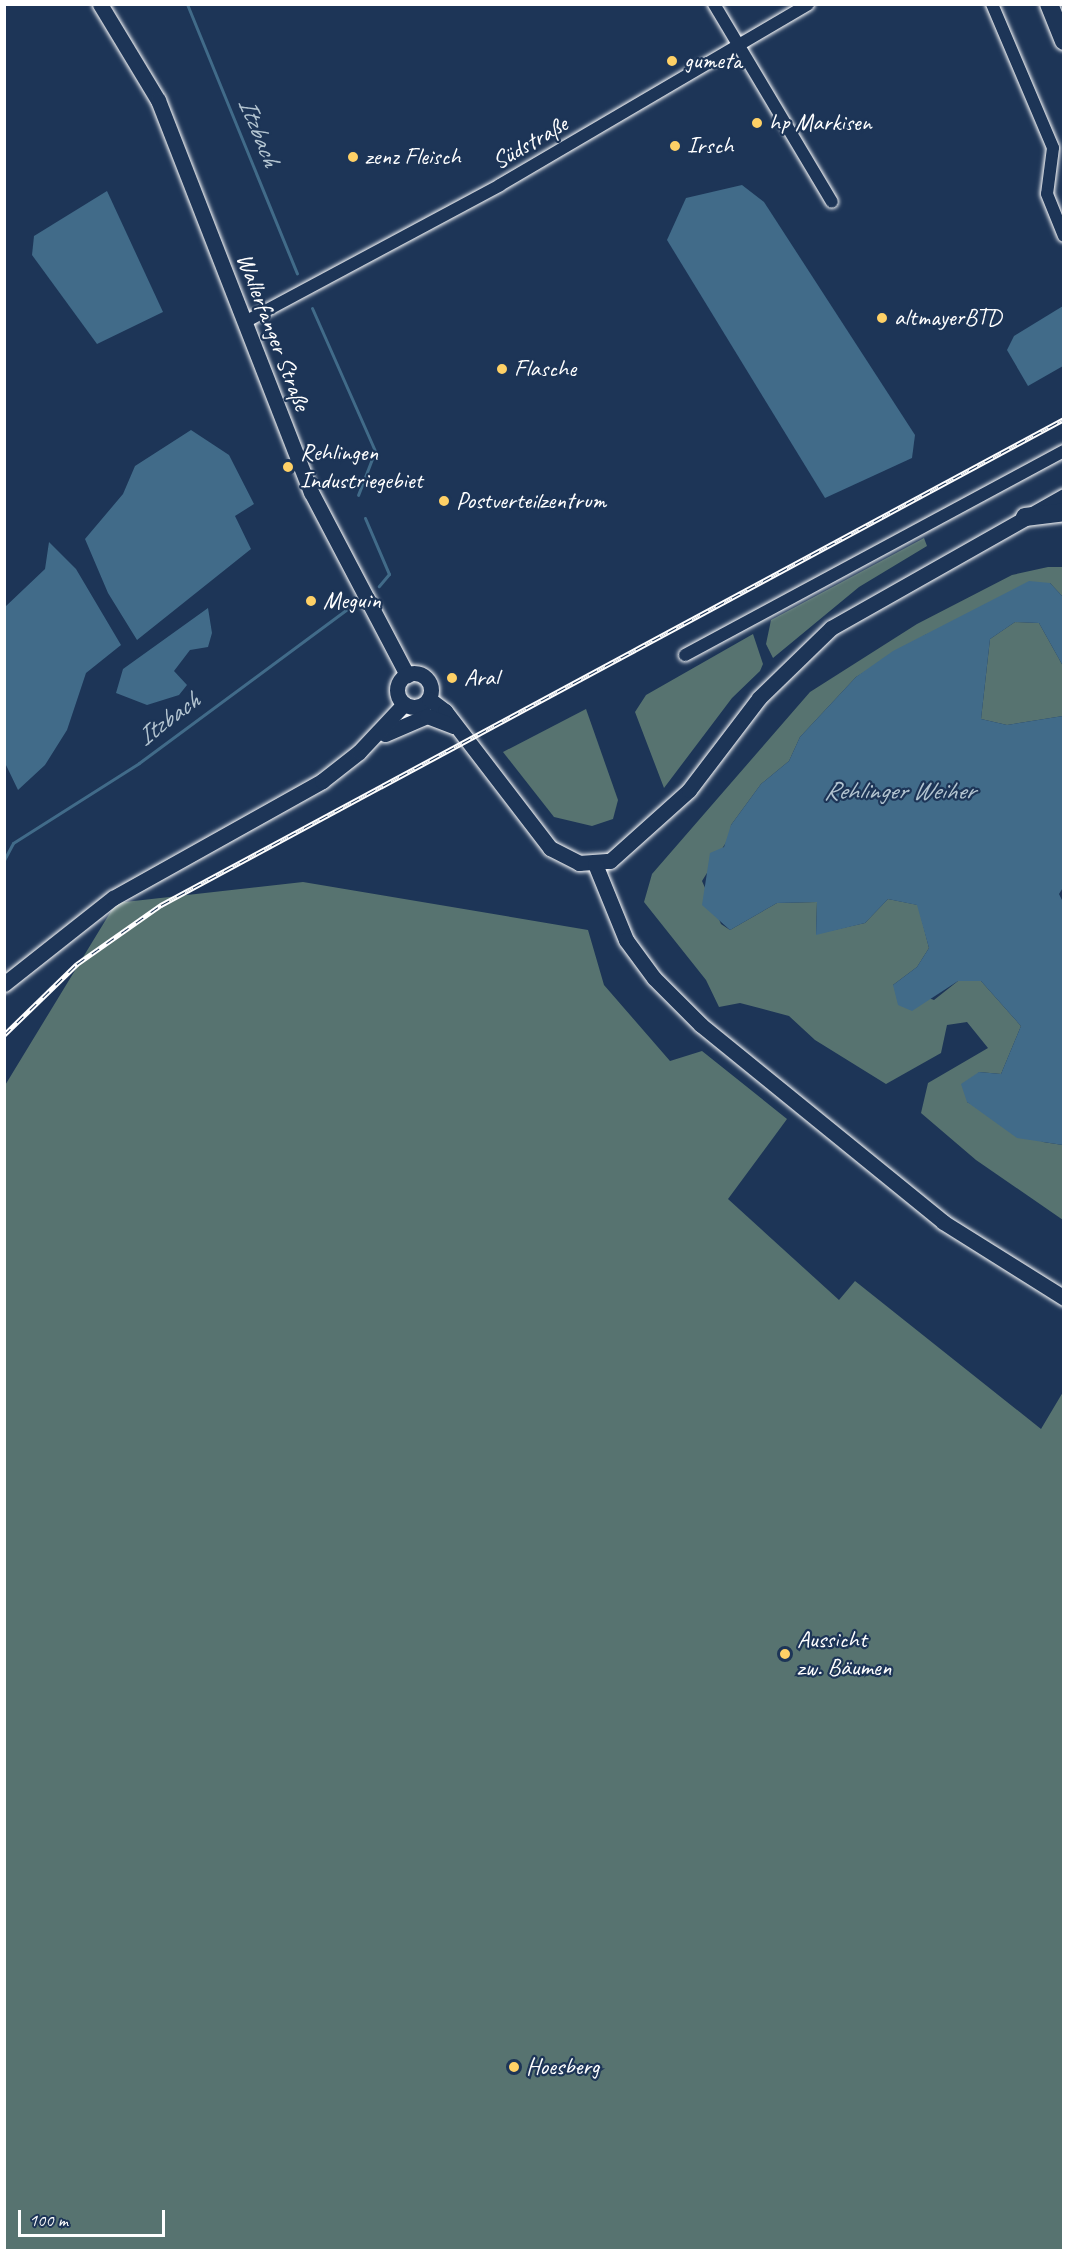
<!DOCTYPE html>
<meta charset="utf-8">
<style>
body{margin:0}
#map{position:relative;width:1068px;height:2255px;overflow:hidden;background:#1d3557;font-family:Caveat,sans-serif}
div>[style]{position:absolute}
.green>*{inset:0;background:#577370}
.water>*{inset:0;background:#416b89}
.stream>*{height:3px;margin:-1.5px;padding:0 1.5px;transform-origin:1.5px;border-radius:1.5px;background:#416b89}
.roads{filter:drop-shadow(0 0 2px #fff) drop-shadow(0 0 2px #fff)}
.minor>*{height:12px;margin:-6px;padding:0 6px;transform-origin:6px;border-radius:6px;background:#1d3557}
.major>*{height:15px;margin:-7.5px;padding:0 7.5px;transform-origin:7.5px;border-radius:7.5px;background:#1d3557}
.major>.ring{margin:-7.5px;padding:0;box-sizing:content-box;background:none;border:15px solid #1d3557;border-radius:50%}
.highway>*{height:18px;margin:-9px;padding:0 9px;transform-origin:9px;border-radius:9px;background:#1d3557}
.rail>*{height:5px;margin-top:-2.5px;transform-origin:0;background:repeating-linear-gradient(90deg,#1d3557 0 9px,#fff 0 18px);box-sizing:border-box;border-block:2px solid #fff}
.dots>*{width:16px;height:16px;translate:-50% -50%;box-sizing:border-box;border:3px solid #1d3557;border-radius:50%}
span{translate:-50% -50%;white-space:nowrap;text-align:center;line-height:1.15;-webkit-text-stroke:4.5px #1d3557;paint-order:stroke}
.poi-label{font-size:24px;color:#fff}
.left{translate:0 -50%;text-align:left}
.street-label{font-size:24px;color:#fff}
.water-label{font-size:26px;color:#b3c4d0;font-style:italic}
.frame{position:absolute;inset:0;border:6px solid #fff;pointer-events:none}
.scale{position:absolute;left:18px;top:2210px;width:147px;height:27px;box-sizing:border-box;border:3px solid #fff;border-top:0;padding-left:8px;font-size:18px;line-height:21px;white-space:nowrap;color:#fff;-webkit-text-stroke:4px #1d3557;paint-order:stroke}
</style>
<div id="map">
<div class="green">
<i style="clip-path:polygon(924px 538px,927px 546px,859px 587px,773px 658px,766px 644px,771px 620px)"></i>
<i style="clip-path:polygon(1048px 567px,1063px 567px,1063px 597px,1050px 583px,925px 635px,856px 677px,800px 737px,789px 761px,761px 784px,731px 825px,730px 836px,702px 881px,721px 924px,730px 930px,777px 903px,817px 902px,816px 934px,865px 923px,888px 899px,918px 905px,929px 948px,917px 967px,893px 985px,934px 1000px,958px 981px,981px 981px,1021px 1026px,1001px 1074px,979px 1072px,967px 1102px,1043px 1142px,1063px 1145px,1063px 1220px,976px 1160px,921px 1113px,928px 1083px,988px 1048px,967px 1022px,947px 1025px,941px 1053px,886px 1084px,815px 1040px,789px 1016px,740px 1003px,719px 1007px,706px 980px,644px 902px,652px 874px,810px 692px,917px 624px,1012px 575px)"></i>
<i style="clip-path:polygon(1015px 622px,1039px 623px,1063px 666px,1063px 716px,1007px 725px,981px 719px,990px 639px)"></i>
<i style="clip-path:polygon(753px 634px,763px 664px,760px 671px,732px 698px,664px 788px,635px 712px,646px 695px)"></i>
<i style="clip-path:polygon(586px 709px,618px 800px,613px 819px,592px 826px,554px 817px,503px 752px)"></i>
<i style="clip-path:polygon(303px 882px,588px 930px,604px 985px,670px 1061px,702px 1051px,787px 1119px,728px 1199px,839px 1300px,855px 1281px,1041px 1429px,1063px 1392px,1063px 2250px,5px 2250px,4px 1087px,116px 903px)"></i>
</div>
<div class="water">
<i style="clip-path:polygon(742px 185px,764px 202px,915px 435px,912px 458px,825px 498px,667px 240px,686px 198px)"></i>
<i style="clip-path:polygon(107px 191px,163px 312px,97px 344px,32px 255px,34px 236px)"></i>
<i style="clip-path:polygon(1063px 306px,1063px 366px,1028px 386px,1007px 350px,1014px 336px)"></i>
<i style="clip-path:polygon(191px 430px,229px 455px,254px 504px,235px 516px,251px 549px,137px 640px,108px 593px,85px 539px,123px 494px,135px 466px)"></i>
<i style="clip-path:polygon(49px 542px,76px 569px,121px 645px,86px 673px,67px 730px,45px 765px,18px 790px,5px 763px,5px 607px,45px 569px)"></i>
<i style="clip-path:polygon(1029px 581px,1050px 583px,1063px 597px,1063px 666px,1039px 623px,1015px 622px,990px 639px,981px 719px,1007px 725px,1063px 716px,1064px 886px,1059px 894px,1064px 904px,1063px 1145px,1017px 1138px,967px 1102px,961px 1084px,979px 1072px,1001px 1074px,1021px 1026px,981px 981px,958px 981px,912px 1011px,898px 1005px,893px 985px,917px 967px,929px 948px,917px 905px,888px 899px,865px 923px,816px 935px,817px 902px,777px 903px,730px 930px,702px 905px,710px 853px,724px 847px,731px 825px,761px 784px,789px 761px,800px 737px,856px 677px,893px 651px)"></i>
<i style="clip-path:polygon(208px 608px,212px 633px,208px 647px,190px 650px,174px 671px,187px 685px,179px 695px,147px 705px,116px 693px,123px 669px)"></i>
</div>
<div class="stream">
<i style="left:187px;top:4px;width:291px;rotate:67.8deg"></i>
<i style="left:312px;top:308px;width:156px;rotate:66.2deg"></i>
<i style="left:375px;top:451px;width:47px;rotate:111.1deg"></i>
<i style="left:365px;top:518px;width:61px;rotate:66.8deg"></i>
<i style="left:389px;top:574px;width:16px;rotate:130deg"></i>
<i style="left:4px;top:860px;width:19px;rotate:-62deg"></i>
<i style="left:13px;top:843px;width:149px;rotate:-32.4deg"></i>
<i style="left:139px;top:763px;width:267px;rotate:-36.5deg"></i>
</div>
<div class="roads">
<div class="minor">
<i style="left:714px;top:4px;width:230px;rotate:59.2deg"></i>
<i style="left:992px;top:4px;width:156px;rotate:67deg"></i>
<i style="left:1053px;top:148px;width:46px;rotate:97.4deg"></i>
<i style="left:1047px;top:194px;width:45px;rotate:68deg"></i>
<i style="left:245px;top:322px;width:289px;rotate:-28.2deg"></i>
<i style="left:500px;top:185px;width:357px;rotate:-30.4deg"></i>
<i style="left:685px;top:655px;width:430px;rotate:-28.3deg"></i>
</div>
<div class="major">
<i style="left:100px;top:4px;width:112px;rotate:58.9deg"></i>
<i style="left:158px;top:100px;width:421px;rotate:68.7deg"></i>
<i style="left:311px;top:492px;width:207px;rotate:62.3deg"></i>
<i class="ring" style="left:397px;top:673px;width:19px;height:19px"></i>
<i style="left:429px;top:699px;width:20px;rotate:37deg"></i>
<i style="left:445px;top:711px;width:173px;rotate:52.5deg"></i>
<i style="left:550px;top:848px;width:33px;rotate:27deg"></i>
<i style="left:579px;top:863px;width:31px;rotate:-4deg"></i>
<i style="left:610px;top:861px;width:106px;rotate:-41.9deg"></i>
<i style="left:689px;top:790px;width:116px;rotate:-52.7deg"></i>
<i style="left:759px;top:698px;width:100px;rotate:-44.2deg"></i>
<i style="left:831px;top:628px;width:268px;rotate:-29.5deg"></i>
<i style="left:385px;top:734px;width:46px;rotate:-23.2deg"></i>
<i style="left:427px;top:716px;width:28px;rotate:21deg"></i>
<i style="left:595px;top:864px;width:82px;rotate:67.8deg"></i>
<i style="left:626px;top:940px;width:47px;rotate:53.6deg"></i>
<i style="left:654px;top:978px;width:66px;rotate:45deg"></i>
<i style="left:701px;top:1025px;width:312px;rotate:39.1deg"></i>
<i style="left:943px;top:1222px;width:143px;rotate:32.1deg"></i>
<i style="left:4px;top:984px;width:139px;rotate:-38.3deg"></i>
<i style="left:113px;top:898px;width:240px;rotate:-29.2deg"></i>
<i style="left:322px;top:781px;width:47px;rotate:-38.1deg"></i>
<i style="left:359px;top:752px;width:66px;rotate:-46.8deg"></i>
</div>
<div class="highway">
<i style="left:1049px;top:4px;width:40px;rotate:68deg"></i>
<i style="left:1025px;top:517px;width:39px;rotate:-7deg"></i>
</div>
</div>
<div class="rail">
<i style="left:4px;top:1035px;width:102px;rotate:-44.2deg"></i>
<i style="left:77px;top:964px;width:103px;rotate:-35.1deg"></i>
<i style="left:161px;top:905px;width:1025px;rotate:-28.29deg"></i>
</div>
<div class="dots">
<i style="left:672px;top:61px;background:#ffd166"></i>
<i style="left:757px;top:123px;background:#ffd166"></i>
<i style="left:675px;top:146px;background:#ffd166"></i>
<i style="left:353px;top:157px;background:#ffd166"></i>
<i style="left:882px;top:318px;background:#ffd166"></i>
<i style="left:502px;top:369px;background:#ffd166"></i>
<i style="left:288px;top:467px;background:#ffd166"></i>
<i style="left:444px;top:501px;background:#ffd166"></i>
<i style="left:311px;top:601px;background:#ffd166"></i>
<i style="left:452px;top:678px;background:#ffd166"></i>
<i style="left:785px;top:1654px;background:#ffd166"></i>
<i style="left:514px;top:2067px;background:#ffd166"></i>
</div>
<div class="poi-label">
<span class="left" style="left:684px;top:61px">gumeta</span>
<span class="left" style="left:769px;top:123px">hp Markisen</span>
<span class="left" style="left:687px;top:146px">Irsch</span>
<span class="left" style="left:365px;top:157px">zenz Fleisch</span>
<span class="left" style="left:894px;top:318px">altmayerBTD</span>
<span class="left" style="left:514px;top:369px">Flasche</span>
<span class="left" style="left:300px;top:467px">Rehlingen<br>Industriegebiet</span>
<span class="left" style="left:456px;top:501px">Postverteilzentrum</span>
<span class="left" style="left:323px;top:601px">Meguin</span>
<span class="left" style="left:464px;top:678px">Aral</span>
<span class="left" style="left:797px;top:1654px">Aussicht<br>zw. Bäumen</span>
<span class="left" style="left:526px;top:2067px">Hoesberg</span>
</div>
<div class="street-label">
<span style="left:530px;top:143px;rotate:-30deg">Südstraße</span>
<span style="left:273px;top:332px;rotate:69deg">Wallerfanger Straße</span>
</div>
<div class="water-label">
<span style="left:259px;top:132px;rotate:68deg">Itzbach</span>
<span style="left:168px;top:719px;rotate:-37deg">Itzbach</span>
<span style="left:899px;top:791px">Rehlinger Weiher</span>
</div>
<div class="frame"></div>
<div class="scale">100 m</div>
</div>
